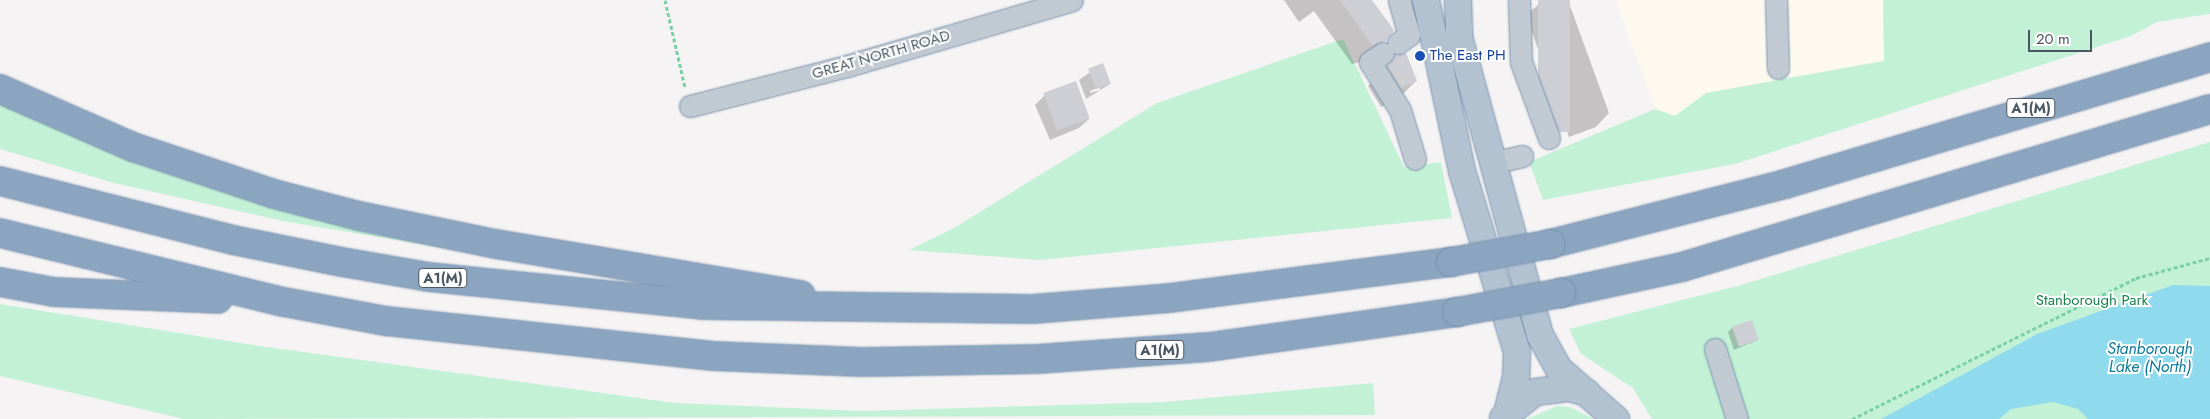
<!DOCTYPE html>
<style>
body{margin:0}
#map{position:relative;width:2210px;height:419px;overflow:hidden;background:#f5f3f3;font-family:Jost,sans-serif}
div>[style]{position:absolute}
.commercial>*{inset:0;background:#fdf9ef}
.green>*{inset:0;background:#c3f1d5}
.water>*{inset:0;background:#90daee}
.shadow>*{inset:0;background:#0003}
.building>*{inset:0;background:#cdcfd5;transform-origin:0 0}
.path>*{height:3px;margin-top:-1.5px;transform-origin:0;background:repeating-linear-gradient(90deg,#7ad0a6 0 4px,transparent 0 6.5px)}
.roads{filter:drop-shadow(0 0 1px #7690ad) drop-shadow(0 0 1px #7690ad)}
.minor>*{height:21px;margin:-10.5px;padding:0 10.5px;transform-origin:10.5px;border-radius:10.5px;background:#c1cad2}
.major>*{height:26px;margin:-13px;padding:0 13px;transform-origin:13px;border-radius:13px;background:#b3c2d1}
.highway>*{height:28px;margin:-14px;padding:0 14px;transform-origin:14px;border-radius:14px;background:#8ba5c1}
.bridges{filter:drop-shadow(0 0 1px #7690ad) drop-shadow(0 0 1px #7690ad)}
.highway-bridge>*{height:28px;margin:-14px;padding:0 14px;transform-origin:14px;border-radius:14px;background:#8ba5c1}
.dots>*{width:14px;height:14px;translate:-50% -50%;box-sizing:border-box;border:2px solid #fff;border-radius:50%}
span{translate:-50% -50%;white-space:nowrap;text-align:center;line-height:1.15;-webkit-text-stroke:4px #fff;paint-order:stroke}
.shield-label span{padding:1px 4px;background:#fff;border:1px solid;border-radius:4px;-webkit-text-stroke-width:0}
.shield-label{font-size:14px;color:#4a5661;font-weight:700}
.street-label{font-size:15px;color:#4a5661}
.transit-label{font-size:15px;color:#164399}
.left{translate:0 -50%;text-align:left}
.park-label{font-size:15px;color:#17864f}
.water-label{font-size:16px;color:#0c7c9b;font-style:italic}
.scale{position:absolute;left:2028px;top:30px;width:64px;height:22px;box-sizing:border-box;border:2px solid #4a5661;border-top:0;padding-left:6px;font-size:15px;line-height:18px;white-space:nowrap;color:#4a5661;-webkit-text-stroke:4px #fff;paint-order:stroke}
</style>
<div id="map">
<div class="commercial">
<i style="clip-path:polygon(1616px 0,1883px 0,1884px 60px,1706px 93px,1675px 116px,1655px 109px)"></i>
</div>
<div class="green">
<i style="clip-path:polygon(1883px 0,2210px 0,2210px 14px,2157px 22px,2131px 36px,1735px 164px,1543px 200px,1529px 162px,1655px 109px,1675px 116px,1706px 93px,1884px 61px)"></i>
<i style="clip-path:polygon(1343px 39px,1404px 167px,1441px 162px,1452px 218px,1040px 260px,909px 250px,954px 228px,1157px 103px)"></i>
<i style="clip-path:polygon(0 102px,330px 221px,443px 248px,283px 221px,114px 183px,0 149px)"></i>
<i style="clip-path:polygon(2210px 142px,2210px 419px,1652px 419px,1633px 388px,1581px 354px,1569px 329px,1741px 285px)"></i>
<i style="clip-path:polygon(0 304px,253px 345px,675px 403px,863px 411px,1164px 402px,1373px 383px,1375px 415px,184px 419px,0 376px)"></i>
<i style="clip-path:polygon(1557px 406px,1570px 407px,1593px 419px,1527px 419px)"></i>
</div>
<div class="water">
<i style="clip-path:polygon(2173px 285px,2210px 286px,2210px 419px,2088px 419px,2078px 409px,2053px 402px,2011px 409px,1999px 419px,1881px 419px,2037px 334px)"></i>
</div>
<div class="shadow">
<i style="clip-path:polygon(1284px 0,1371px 0,1385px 40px,1365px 61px,1352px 64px,1314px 11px,1299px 22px)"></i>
<i style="clip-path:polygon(1544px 0,1568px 0,1609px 113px,1596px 127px,1569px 137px,1526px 15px)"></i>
<i style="clip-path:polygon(1396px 56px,1416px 81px,1396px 101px,1381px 107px,1368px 86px)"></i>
<i style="clip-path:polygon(evenodd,1102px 64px,1110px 84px,1086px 99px,1079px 80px,1102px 64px,1100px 87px,1100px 90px,1090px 93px,1090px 91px,1100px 87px)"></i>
<i style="clip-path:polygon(1045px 95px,1089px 119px,1079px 128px,1050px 140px,1035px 105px)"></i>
<i style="clip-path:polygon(1733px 327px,1758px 340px,1734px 350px,1728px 332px)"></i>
</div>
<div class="building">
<i style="clip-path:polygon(1340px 0,1372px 0,1394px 30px,1386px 41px,1372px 45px)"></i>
<i style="left:1538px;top:0;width:32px;height:132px"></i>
<i style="clip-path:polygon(1406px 53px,1417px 81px,1401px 88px,1387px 65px,1395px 55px)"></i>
<i style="left:1103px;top:63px;width:22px;height:16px;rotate:69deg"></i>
<i style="left:1076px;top:81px;width:40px;height:35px;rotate:70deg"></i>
<i style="left:1752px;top:320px;width:21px;height:21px;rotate:71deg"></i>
</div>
<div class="path">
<i style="left:665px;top:0;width:89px;rotate:77.1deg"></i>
<i style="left:1852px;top:419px;width:317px;rotate:-26.4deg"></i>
<i style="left:2136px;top:278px;width:77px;rotate:-15.1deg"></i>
</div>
<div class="roads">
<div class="minor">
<i style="left:1519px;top:0;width:62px;rotate:88.2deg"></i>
<i style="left:1521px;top:62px;width:81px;rotate:69.8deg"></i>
<i style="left:1776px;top:0;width:68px;rotate:88.3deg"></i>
<i style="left:1398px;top:43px;width:14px;rotate:-36deg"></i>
<i style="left:1409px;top:35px;width:36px;rotate:-106deg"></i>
<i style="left:1383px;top:53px;width:16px;rotate:145deg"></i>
<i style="left:1370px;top:62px;width:57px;rotate:58deg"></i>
<i style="left:1400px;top:110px;width:51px;rotate:73deg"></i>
<i style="left:690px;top:106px;width:162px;rotate:-14.3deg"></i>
<i style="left:847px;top:66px;width:234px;rotate:-16.3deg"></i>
<i style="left:1492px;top:163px;width:31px;rotate:-13deg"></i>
<i style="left:1715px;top:349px;width:73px;rotate:72.6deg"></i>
</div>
<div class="major">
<i style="left:1426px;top:0;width:175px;rotate:78.1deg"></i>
<i style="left:1462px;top:171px;width:189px;rotate:73.1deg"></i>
<i style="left:1517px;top:352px;width:25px;rotate:92deg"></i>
<i style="left:1516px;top:377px;width:36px;rotate:104deg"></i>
<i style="left:1458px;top:0;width:37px;rotate:88deg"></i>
<i style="left:1459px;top:37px;width:309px;rotate:74.8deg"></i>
<i style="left:1540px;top:335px;width:39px;rotate:61deg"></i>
<i style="left:1559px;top:369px;width:76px;rotate:41.3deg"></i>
<i style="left:1503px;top:418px;width:41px;rotate:-39.1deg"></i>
<i style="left:1535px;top:392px;width:35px;rotate:-7deg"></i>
<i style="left:1570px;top:388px;width:18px;rotate:16deg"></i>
</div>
<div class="highway">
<i style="left:0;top:89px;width:145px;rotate:23.6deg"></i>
<i style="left:133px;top:147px;width:149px;rotate:18.4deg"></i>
<i style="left:274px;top:194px;width:88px;rotate:14.5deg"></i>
<i style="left:359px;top:216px;width:140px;rotate:11.6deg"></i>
<i style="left:496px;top:244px;width:309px;rotate:9.5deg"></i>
<i style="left:0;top:181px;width:240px;rotate:14.2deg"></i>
<i style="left:233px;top:240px;width:111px;rotate:11.4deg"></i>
<i style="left:342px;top:262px;width:88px;rotate:9.8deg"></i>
<i style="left:429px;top:277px;width:275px;rotate:5.8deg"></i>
<i style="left:703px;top:305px;width:330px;rotate:0.7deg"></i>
<i style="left:1033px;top:309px;width:136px;rotate:-4.6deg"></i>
<i style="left:1169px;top:298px;width:284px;rotate:-7.3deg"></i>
<i style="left:0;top:233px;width:292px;rotate:13.7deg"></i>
<i style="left:284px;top:302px;width:104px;rotate:10.6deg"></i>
<i style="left:386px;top:321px;width:329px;rotate:6.1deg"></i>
<i style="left:713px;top:356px;width:148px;rotate:2.3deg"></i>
<i style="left:861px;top:362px;width:176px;rotate:-1deg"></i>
<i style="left:1037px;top:359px;width:172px;rotate:-4deg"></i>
<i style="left:1209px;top:347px;width:250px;rotate:-8deg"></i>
<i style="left:1550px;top:244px;width:243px;rotate:-14.3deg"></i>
<i style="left:1785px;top:184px;width:444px;rotate:-16.6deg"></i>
<i style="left:0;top:282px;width:55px;rotate:10.5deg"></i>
<i style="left:54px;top:292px;width:164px;rotate:2.4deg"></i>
<i style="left:1561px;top:293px;width:124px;rotate:-12.1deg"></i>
<i style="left:1682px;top:267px;width:551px;rotate:-16.66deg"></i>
</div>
</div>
<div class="bridges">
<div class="highway-bridge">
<i style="left:1451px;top:262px;width:101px;rotate:-10.3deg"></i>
<i style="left:1457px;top:312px;width:106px;rotate:-10.4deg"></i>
</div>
</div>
<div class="dots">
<i style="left:1420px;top:56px;background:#1a4fb4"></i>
</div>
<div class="shield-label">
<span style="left:2031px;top:108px">A1(M)</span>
<span style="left:443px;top:278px">A1(M)</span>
<span style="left:1160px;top:350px">A1(M)</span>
</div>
<div class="street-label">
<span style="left:881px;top:55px;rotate:-16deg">GREAT NORTH ROAD</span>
</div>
<div class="transit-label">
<span class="left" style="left:1430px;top:56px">The East PH</span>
</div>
<div class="park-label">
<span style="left:2092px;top:301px">Stanborough Park</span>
</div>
<div class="water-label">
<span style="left:2150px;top:358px">Stanborough<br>Lake (North)</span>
</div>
<div class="scale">20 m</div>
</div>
